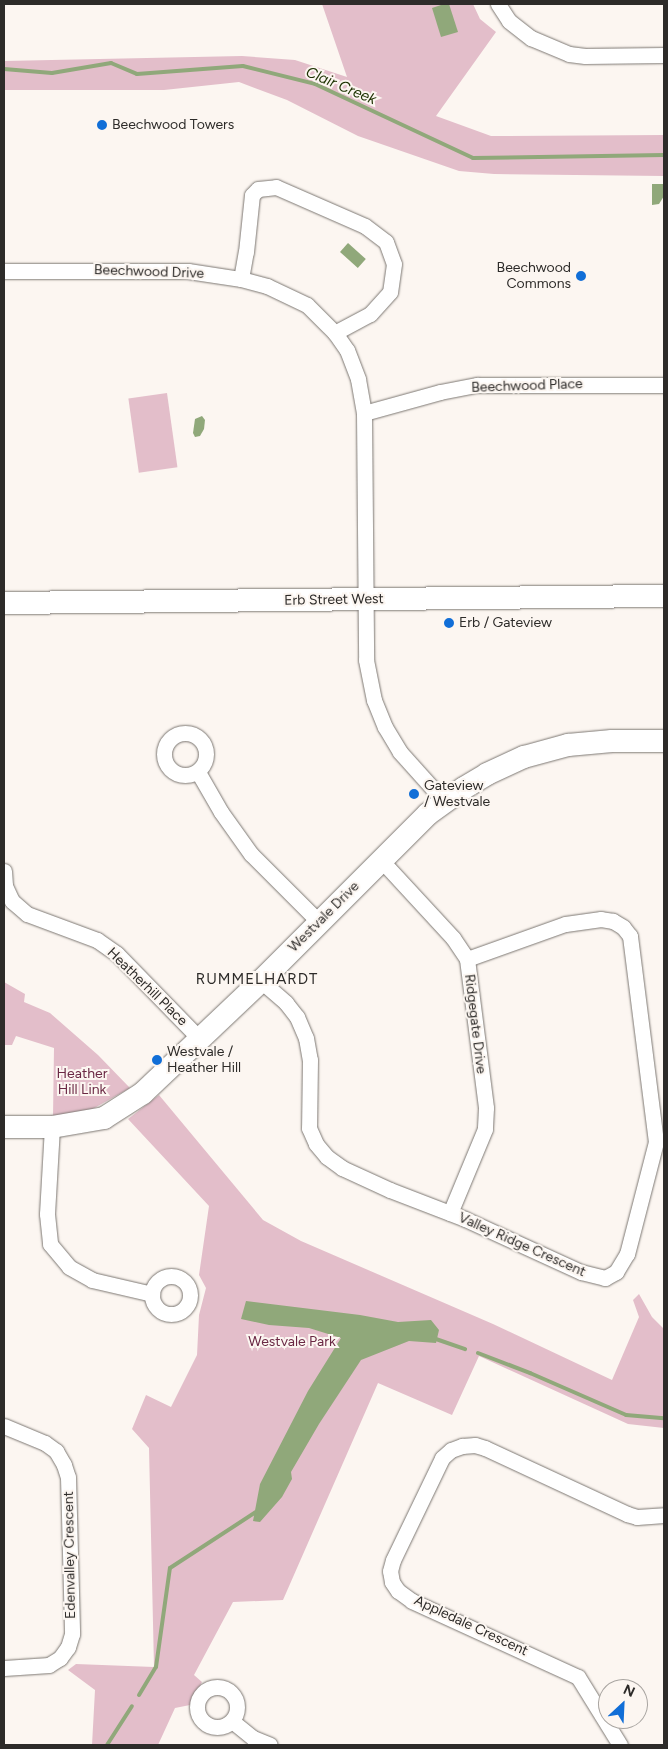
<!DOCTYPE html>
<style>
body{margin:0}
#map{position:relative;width:668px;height:1749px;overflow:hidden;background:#fcf6f1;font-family:Figtree,sans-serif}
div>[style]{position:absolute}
.green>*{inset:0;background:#e3beca;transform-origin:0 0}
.water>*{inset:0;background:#90a87a;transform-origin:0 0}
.stream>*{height:4px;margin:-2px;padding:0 2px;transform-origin:2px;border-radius:2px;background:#90a87a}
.roads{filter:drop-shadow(0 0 1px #7c7772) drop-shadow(0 0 1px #7c7772)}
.street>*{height:15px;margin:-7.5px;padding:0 7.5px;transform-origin:7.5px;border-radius:7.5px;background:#fff}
.street>.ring{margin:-7.5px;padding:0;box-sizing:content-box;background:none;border:15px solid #fff;border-radius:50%}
.secondary>*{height:22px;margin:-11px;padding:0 11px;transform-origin:11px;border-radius:11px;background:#fff}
.dots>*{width:14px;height:14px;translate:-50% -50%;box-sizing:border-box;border:2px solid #fcf6f1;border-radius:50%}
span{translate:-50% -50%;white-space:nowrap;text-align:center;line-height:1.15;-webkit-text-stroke:4px #fcf6f1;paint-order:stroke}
.poi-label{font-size:14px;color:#2d2b29}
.left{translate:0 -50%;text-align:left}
.right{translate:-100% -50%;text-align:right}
.street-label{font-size:14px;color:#2d2b29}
.park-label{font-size:14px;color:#6a2844}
.water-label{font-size:15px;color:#1c3100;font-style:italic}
.neighbourhood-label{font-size:15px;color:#2d2b29;letter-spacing:1px}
.frame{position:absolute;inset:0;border:5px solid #2d2b29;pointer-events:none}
.north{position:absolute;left:598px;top:1679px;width:50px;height:50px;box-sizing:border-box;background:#fcf6f1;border:1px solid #a9a5a1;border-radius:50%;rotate:25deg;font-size:14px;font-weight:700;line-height:20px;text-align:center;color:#2d2b29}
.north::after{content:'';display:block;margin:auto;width:18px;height:22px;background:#116ed7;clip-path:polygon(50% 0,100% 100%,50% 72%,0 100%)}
</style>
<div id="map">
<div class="green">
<i style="clip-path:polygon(322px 4px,473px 4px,480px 19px,496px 32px,436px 116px,491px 136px,664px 135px,664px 176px,494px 174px,459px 171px,358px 136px,287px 100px,239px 82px,164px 90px,4px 90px,4px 61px,242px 56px,295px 60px,347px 77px)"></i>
<i style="left:167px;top:393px;width:75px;height:39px;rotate:82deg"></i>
<i style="clip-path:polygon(4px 982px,25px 994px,24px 1002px,50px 1013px,98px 1055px,130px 1088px,89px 1111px,53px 1116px,54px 1048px,16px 1036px,12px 1045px,4px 1045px)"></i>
<i style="clip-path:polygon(159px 1095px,263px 1220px,301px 1241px,493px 1324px,612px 1380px,639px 1317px,633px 1300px,639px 1294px,652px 1317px,664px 1329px,664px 1428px,628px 1424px,479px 1356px,452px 1415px,378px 1383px,283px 1600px,233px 1602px,194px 1675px,202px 1682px,190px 1705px,175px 1708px,158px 1745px,92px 1745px,95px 1690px,68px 1670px,76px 1664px,154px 1667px,149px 1448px,132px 1429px,146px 1395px,171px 1407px,197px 1355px,199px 1315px,206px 1288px,199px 1275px,209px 1206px,128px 1119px)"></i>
</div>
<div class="water">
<i style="clip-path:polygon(444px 4px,449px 4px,458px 32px,441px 37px,432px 8px)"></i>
<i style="clip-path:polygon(652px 184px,664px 184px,664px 196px,659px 204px,652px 205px)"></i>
<i style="left:348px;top:243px;width:24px;height:12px;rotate:42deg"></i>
<i style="clip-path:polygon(202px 416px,205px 420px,204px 429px,200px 436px,195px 437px,193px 433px,195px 419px)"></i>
<i style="clip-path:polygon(246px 1301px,360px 1315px,398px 1322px,431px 1320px,439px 1330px,436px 1343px,409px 1341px,361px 1360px,319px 1424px,291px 1472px,292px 1479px,282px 1497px,260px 1522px,253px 1521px,260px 1484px,308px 1391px,341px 1338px,309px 1328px,269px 1325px,241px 1319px)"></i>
</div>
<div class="stream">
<i style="left:4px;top:69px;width:48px;rotate:4.8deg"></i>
<i style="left:52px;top:73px;width:60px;rotate:-9.6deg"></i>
<i style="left:111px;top:63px;width:28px;rotate:23deg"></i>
<i style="left:137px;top:74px;width:106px;rotate:-4.3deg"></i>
<i style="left:243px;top:66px;width:74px;rotate:14deg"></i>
<i style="left:315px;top:84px;width:174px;rotate:25.1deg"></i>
<i style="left:473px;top:158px;width:191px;rotate:-0.9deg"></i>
<i style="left:433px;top:1338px;width:34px;rotate:19deg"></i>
<i style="left:478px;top:1353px;width:56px;rotate:21deg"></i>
<i style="left:530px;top:1373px;width:105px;rotate:23.6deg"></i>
<i style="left:626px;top:1415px;width:38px;rotate:5deg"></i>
<i style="left:139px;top:1695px;width:33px;rotate:-59deg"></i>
<i style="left:156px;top:1667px;width:100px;rotate:-82deg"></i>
<i style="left:170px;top:1568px;width:103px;rotate:-33.1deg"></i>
<i style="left:107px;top:1745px;width:46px;rotate:-57.3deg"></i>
</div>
<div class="roads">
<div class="street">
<i style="left:498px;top:4px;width:20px;rotate:57deg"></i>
<i style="left:509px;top:21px;width:28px;rotate:38deg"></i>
<i style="left:531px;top:38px;width:41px;rotate:22.8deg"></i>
<i style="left:569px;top:54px;width:16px;rotate:7deg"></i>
<i style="left:585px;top:56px;width:79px;rotate:-0.7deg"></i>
<i style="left:4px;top:271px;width:184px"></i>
<i style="left:188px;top:271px;width:54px;rotate:8.6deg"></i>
<i style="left:241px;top:279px;width:27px;rotate:15deg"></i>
<i style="left:267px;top:286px;width:44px;rotate:25.4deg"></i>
<i style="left:307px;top:305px;width:40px;rotate:45deg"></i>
<i style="left:335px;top:333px;width:21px;rotate:55deg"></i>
<i style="left:347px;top:350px;width:31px;rotate:69deg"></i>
<i style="left:358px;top:379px;width:35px;rotate:80deg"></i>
<i style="left:364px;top:413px;width:247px;rotate:89.5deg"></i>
<i style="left:366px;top:660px;width:41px;rotate:78.7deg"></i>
<i style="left:374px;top:700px;width:29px;rotate:68deg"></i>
<i style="left:385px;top:727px;width:29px;rotate:59deg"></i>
<i style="left:400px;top:752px;width:66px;rotate:48.1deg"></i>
<i style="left:241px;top:279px;width:27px;rotate:-80deg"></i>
<i style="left:246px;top:252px;width:57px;rotate:-84deg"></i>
<i style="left:252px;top:195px;width:8px;rotate:-45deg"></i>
<i style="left:258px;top:189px;width:18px;rotate:-6deg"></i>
<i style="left:276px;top:187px;width:97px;rotate:23.7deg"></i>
<i style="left:365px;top:226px;width:26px;rotate:37deg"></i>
<i style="left:386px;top:242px;width:23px;rotate:70deg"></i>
<i style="left:394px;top:264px;width:28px;rotate:98deg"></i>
<i style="left:390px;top:292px;width:30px;rotate:132deg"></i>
<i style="left:370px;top:314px;width:40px;rotate:152deg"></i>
<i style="left:364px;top:413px;width:79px;rotate:-15.4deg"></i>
<i style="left:440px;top:392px;width:38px;rotate:-11deg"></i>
<i style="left:477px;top:385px;width:187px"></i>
<i class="ring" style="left:164px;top:733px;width:27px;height:27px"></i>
<i style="left:198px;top:772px;width:46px;rotate:60.1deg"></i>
<i style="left:221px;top:812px;width:52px;rotate:54.5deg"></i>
<i style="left:251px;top:854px;width:96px;rotate:45deg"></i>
<i style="left:381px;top:860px;width:106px;rotate:47.3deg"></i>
<i style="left:453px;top:938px;width:25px;rotate:56deg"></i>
<i style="left:467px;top:959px;width:150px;rotate:82.7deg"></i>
<i style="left:486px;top:1108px;width:21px;rotate:93deg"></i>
<i style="left:485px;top:1129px;width:91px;rotate:112.6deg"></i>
<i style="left:4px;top:871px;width:15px;rotate:86deg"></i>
<i style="left:5px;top:886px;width:17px;rotate:65deg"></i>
<i style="left:12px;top:901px;width:20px;rotate:41deg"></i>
<i style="left:27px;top:914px;width:75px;rotate:20.4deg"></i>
<i style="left:97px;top:940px;width:24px;rotate:35deg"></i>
<i style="left:117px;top:954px;width:119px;rotate:45.7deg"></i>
<i style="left:261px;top:981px;width:33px;rotate:41deg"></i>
<i style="left:286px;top:1003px;width:18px;rotate:52deg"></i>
<i style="left:297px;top:1017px;width:23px;rotate:67deg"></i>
<i style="left:306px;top:1038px;width:22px;rotate:80deg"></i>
<i style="left:310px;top:1060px;width:68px;rotate:90.8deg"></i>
<i style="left:309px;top:1128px;width:17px;rotate:66deg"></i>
<i style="left:316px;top:1144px;width:17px;rotate:50deg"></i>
<i style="left:327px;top:1157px;width:19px;rotate:36deg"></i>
<i style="left:342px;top:1168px;width:53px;rotate:24.6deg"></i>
<i style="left:390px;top:1190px;width:80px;rotate:21.1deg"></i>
<i style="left:465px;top:1219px;width:128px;rotate:24.6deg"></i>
<i style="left:581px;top:1272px;width:25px;rotate:14deg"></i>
<i style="left:605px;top:1278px;width:13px;rotate:-29deg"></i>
<i style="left:616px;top:1272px;width:21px;rotate:-59deg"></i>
<i style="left:627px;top:1254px;width:116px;rotate:-75.5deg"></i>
<i style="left:656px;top:1142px;width:208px;rotate:-97.2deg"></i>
<i style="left:630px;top:936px;width:11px;rotate:-128deg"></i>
<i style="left:623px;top:927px;width:12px;rotate:-149deg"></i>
<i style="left:613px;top:921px;width:12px;rotate:-171deg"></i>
<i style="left:601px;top:919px;width:36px;rotate:172deg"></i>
<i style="left:565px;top:924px;width:104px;rotate:160.3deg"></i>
<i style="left:52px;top:1127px;width:87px;rotate:93.3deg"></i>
<i style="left:47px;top:1214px;width:30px;rotate:84deg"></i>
<i style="left:50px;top:1244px;width:30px;rotate:50deg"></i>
<i style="left:69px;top:1267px;width:26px;rotate:29deg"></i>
<i style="left:92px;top:1280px;width:62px;rotate:13.1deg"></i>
<i class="ring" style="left:152px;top:1276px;width:23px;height:23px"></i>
<i style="left:4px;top:1426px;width:44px;rotate:22.5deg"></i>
<i style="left:45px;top:1443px;width:14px;rotate:36deg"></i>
<i style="left:56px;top:1451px;width:16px;rotate:60deg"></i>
<i style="left:64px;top:1465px;width:13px;rotate:72deg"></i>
<i style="left:68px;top:1477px;width:157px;rotate:88.5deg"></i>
<i style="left:72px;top:1634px;width:14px;rotate:107deg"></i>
<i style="left:68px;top:1647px;width:14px;rotate:126deg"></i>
<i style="left:60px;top:1658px;width:13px;rotate:148deg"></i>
<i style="left:49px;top:1665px;width:45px;rotate:176.2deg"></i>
<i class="ring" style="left:197px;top:1687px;width:25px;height:25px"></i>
<i style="left:232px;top:1721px;width:27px;rotate:39deg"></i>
<i style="left:253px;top:1738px;width:18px;rotate:22deg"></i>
<i style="left:620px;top:1745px;width:80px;rotate:-121.7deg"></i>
<i style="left:578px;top:1677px;width:183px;rotate:-155.4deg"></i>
<i style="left:412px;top:1601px;width:17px;rotate:-144deg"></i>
<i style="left:398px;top:1591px;width:11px;rotate:-124deg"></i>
<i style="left:392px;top:1582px;width:11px;rotate:-100deg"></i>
<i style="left:390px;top:1571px;width:11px;rotate:-75deg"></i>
<i style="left:393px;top:1560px;width:113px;rotate:-64.3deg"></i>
<i style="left:442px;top:1458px;width:12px;rotate:-42deg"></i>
<i style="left:451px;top:1450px;width:12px;rotate:-20deg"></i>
<i style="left:462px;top:1446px;width:13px;rotate:-4deg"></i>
<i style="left:475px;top:1445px;width:10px;rotate:17deg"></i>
<i style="left:485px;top:1448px;width:157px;rotate:24.9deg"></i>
<i style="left:627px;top:1514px;width:10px;rotate:17deg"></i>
<i style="left:637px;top:1517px;width:27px;rotate:-4deg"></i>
</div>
<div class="secondary">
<i style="left:4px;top:603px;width:660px;rotate:-0.61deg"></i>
<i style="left:4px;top:1127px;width:48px"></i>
<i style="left:52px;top:1127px;width:53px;rotate:-9.8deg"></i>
<i style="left:104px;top:1118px;width:46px;rotate:-32.7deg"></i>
<i style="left:143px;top:1093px;width:163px;rotate:-43.5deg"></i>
<i style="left:261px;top:981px;width:236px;rotate:-45deg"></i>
<i style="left:428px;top:814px;width:44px;rotate:-35.8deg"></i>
<i style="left:464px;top:788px;width:27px;rotate:-31deg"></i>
<i style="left:487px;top:774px;width:41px;rotate:-24.7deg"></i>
<i style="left:524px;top:757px;width:46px;rotate:-15.3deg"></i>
<i style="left:568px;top:745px;width:44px;rotate:-5.2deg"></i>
<i style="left:612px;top:741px;width:52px"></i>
</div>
</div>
<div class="dots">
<i style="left:102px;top:125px;background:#116ed7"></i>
<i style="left:581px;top:276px;background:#116ed7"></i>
<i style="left:449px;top:623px;background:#116ed7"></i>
<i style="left:414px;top:794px;background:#116ed7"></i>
<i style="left:157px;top:1060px;background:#116ed7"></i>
</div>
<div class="poi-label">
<span class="left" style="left:112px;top:125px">Beechwood Towers</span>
<span class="right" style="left:571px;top:276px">Beechwood<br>Commons</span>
<span class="left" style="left:459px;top:623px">Erb / Gateview</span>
<span class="left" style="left:424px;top:794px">Gateview<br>/ Westvale</span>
<span class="left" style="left:167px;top:1060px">Westvale /<br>Heather Hill</span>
</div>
<div class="street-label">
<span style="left:149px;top:272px;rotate:2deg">Beechwood Drive</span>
<span style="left:527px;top:386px;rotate:-2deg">Beechwood Place</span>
<span style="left:334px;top:600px;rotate:-1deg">Erb Street West</span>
<span style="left:324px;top:917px;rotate:-45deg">Westvale Drive</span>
<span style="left:147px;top:987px;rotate:44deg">Heatherhill Place</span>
<span style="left:475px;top:1024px;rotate:83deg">Ridgegate Drive</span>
<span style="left:522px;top:1245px;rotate:24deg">Valley Ridge Crescent</span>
<span style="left:70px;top:1555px;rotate:-91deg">Edenvalley Crescent</span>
<span style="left:471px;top:1626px;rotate:25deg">Appledale Crescent</span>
</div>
<div class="park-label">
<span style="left:82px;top:1082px">Heather<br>Hill Link</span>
<span style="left:292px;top:1342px">Westvale Park</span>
</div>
<div class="water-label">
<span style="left:341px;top:86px;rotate:23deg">Clair Creek</span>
</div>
<div class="neighbourhood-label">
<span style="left:257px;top:980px">RUMMELHARDT</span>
</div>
<div class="frame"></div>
<div class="north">N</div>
</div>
